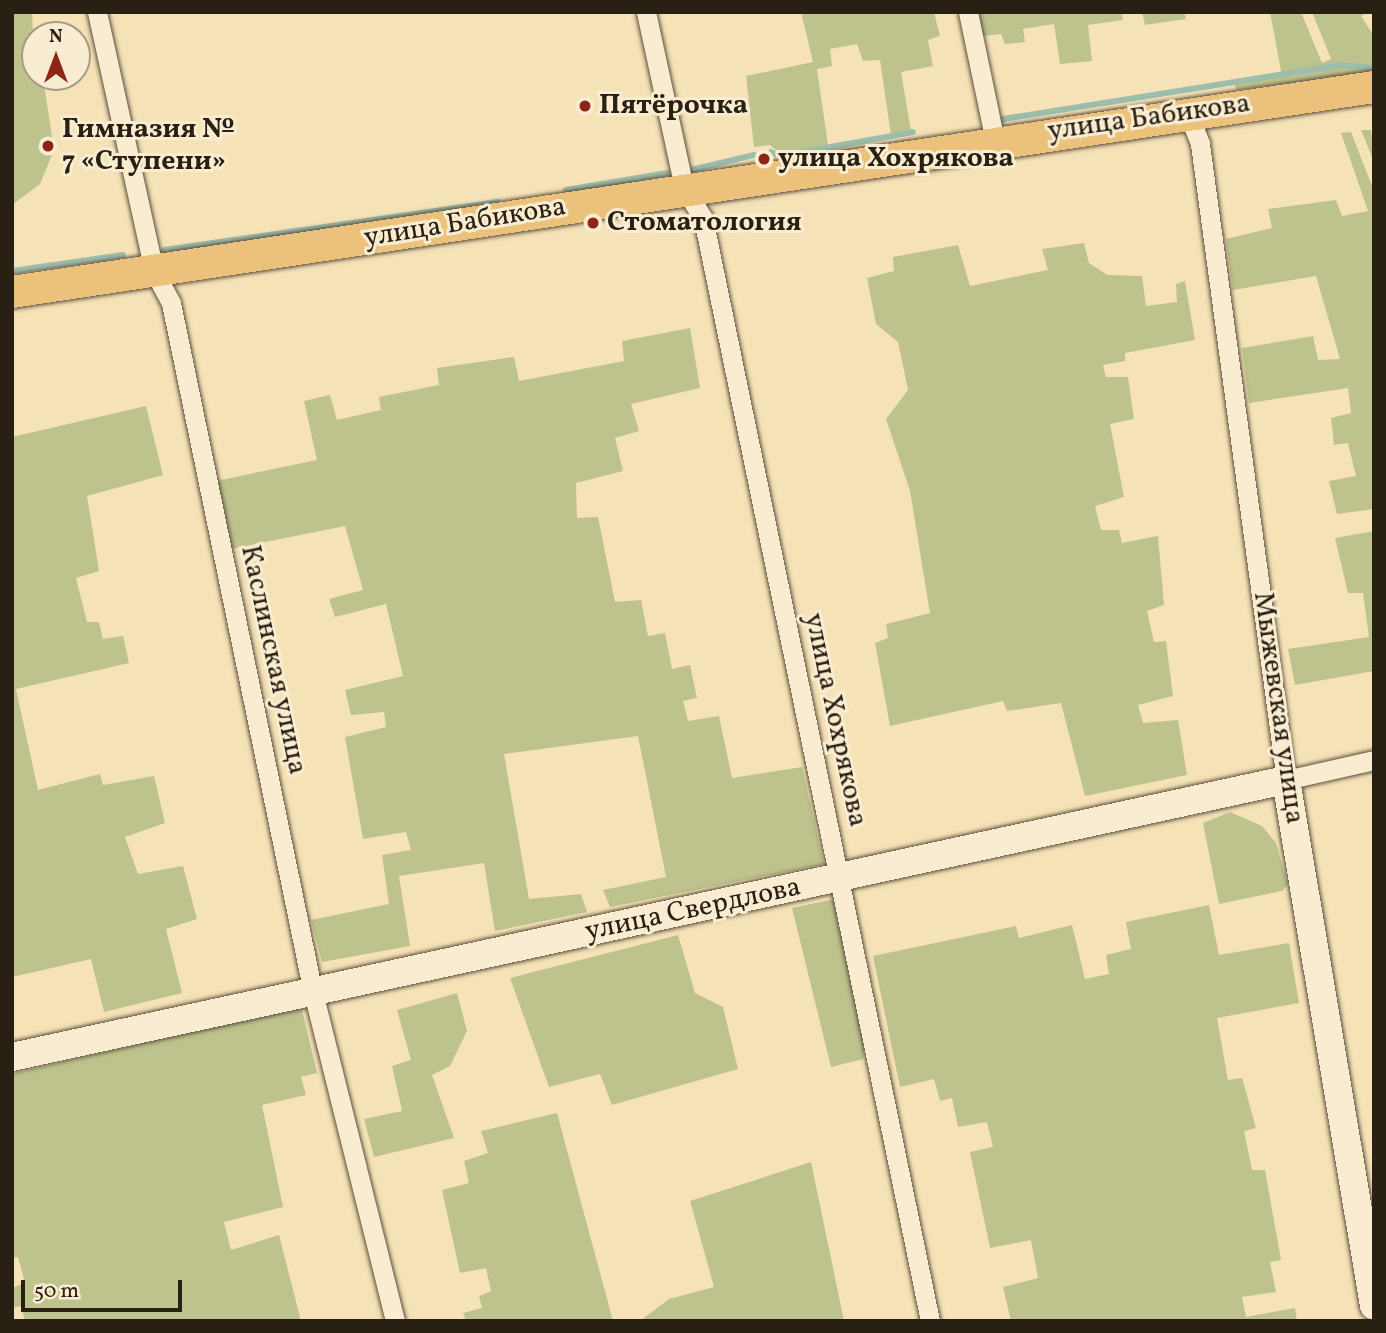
<!DOCTYPE html>
<meta charset="utf-8">
<style>
body{margin:0}
#map{position:relative;width:1386px;height:1333px;overflow:hidden;background:#f6e2b7;font-family:Vollkorn,serif}
div>[style]{position:absolute}
.green>*{inset:0;background:#bec38d}
.stream>*{height:6px;margin:-3px;padding:0 3px;transform-origin:3px;border-radius:3px;background:#9dbead}
.roads{filter:drop-shadow(0 0 2px #5c503d) drop-shadow(0 0 2px #5c503d)}
.street>*{height:19px;margin:-9.5px;padding:0 9.5px;transform-origin:9.5px;border-radius:9.5px;background:#f9ecd0}
.secondary>*{height:28px;margin:-14px;padding:0 14px;transform-origin:14px;border-radius:14px;background:#f9ecd0}
.primary>*{height:32px;margin:-16px;padding:0 16px;transform-origin:16px;border-radius:16px;background:#ebc17c}
.dots>*{width:19px;height:19px;translate:-50% -50%;box-sizing:border-box;border:4px solid #f9ecd0;border-radius:50%}
span{translate:-50% -50%;white-space:nowrap;text-align:center;line-height:1.15;-webkit-text-stroke:6px #f9ecd0;paint-order:stroke}
.poi-label{font-size:28px;color:#292014;font-weight:700}
.left{translate:0 -50%;text-align:left}
.street-label{font-size:28px;color:#292014}
.frame{position:absolute;inset:0;border:14px solid #292014;pointer-events:none}
.north{position:absolute;left:21px;top:21px;width:70px;height:70px;box-sizing:border-box;background:#f9ecd0;border:2px solid #a69a85;border-radius:50%;rotate:0deg;font-size:19px;font-weight:700;line-height:28px;text-align:center;color:#292014}
.north::after{content:'';display:block;margin:auto;width:24px;height:32px;background:#8f2418;clip-path:polygon(50% 0,100% 100%,50% 72%,0 100%)}
.scale{position:absolute;left:21px;top:1280px;width:161px;height:32px;box-sizing:border-box;border:4px solid #292014;border-top:0;padding-left:9px;font-size:21px;line-height:24px;white-space:nowrap;color:#292014;-webkit-text-stroke:5px #f9ecd0;paint-order:stroke}
</style>
<div id="map">
<div class="green">
<i style="clip-path:polygon(12px 12px,32px 12px,35px 77px,43px 77px,54px 150px,40px 184px,12px 205px)"></i>
<i style="clip-path:polygon(801px 12px,934px 12px,940px 36px,928px 40px,933px 66px,901px 72px,911px 131px,891px 135px,880px 60px,863px 61px,857px 44px,830px 49px,832px 66px,817px 69px,828px 145px,779px 153px,770px 145px,754px 147px,746px 76px,813px 62px)"></i>
<i style="clip-path:polygon(976px 12px,1121px 12px,1123px 20px,1088px 25px,1092px 61px,1060px 64px,1054px 24px,1023px 29px,1025px 42px,1005px 44px,1001px 34px,983px 36px)"></i>
<i style="clip-path:polygon(1142px 12px,1184px 12px,1186px 19px,1145px 25px)"></i>
<i style="clip-path:polygon(1270px 12px,1301px 12px,1322px 63px,1331px 59px,1312px 12px,1369px 12px,1361px 16px,1374px 36px,1374px 72px,1236px 90px,1235px 84px,1282px 76px)"></i>
<i style="clip-path:polygon(1361px 130px,1371px 130px,1374px 162px)"></i>
<i style="clip-path:polygon(1351px 132px,1374px 191px,1374px 509px,1337px 514px,1329px 481px,1356px 476px,1348px 443px,1334px 445px,1331px 418px,1351px 413px,1348px 388px,1249px 403px,1242px 348px,1313px 336px,1318px 360px,1340px 359px,1316px 276px,1233px 290px,1226px 239px,1272px 228px,1268px 209px,1336px 200px,1342px 216px,1368px 211px,1341px 133px)"></i>
<i style="clip-path:polygon(1084px 243px,1089px 263px,1107px 275px,1142px 276px,1146px 306px,1177px 302px,1176px 284px,1185px 281px,1195px 340px,1125px 353px,1125px 361px,1103px 365px,1106px 377px,1128px 377px,1134px 419px,1110px 424px,1124px 497px,1095px 506px,1101px 530px,1119px 530px,1122px 543px,1158px 536px,1164px 605px,1147px 611px,1154px 642px,1166px 641px,1173px 696px,1138px 705px,1143px 723px,1178px 720px,1187px 775px,1085px 796px,1061px 703px,1007px 711px,1003px 701px,890px 726px,875px 643px,888px 638px,886px 624px,930px 613px,910px 491px,886px 419px,908px 390px,898px 342px,876px 324px,867px 278px,894px 271px,893px 257px,958px 245px,970px 286px,1048px 270px,1042px 249px)"></i>
<i style="clip-path:polygon(690px 328px,700px 388px,631px 404px,639px 431px,615px 438px,623px 471px,576px 483px,577px 518px,598px 517px,615px 602px,641px 600px,648px 636px,665px 633px,672px 669px,690px 665px,697px 698px,683px 701px,688px 721px,719px 716px,732px 778px,802px 767px,824px 864px,610px 907px,603px 890px,666px 877px,638px 736px,504px 754px,529px 899px,581px 894px,587px 912px,495px 931px,484px 863px,399px 876px,410px 946px,322px 962px,311px 920px,389px 904px,382px 855px,411px 850px,406px 832px,363px 839px,345px 737px,386px 727px,384px 712px,351px 715px,345px 690px,403px 676px,386px 604px,335px 617px,329px 599px,363px 590px,345px 526px,231px 549px,216px 481px,317px 460px,304px 401px,330px 395px,337px 420px,381px 410px,379px 397px,439px 385px,437px 368px,514px 357px,519px 381px,624px 361px,622px 341px)"></i>
<i style="clip-path:polygon(146px 406px,163px 475px,87px 496px,99px 571px,76px 578px,87px 622px,99px 622px,103px 639px,123px 636px,129px 663px,16px 689px,38px 790px,100px 774px,103px 785px,154px 776px,165px 823px,125px 837px,138px 874px,183px 866px,197px 919px,166px 929px,182px 993px,104px 1012px,91px 959px,12px 977px,12px 437px)"></i>
<i style="clip-path:polygon(1374px 531px,1374px 671px,1295px 685px,1288px 649px,1369px 637px,1363px 593px,1348px 593px,1335px 538px)"></i>
<i style="clip-path:polygon(1230px 812px,1262px 826px,1276px 843px,1288px 885px,1282px 891px,1219px 904px,1203px 823px)"></i>
<i style="clip-path:polygon(835px 899px,865px 1040px,863px 1059px,831px 1067px,792px 908px)"></i>
<i style="clip-path:polygon(1209px 905px,1219px 955px,1289px 943px,1299px 1003px,1217px 1018px,1228px 1080px,1242px 1078px,1256px 1128px,1244px 1131px,1252px 1170px,1265px 1170px,1281px 1260px,1270px 1262px,1276px 1292px,1242px 1297px,1246px 1317px,1295px 1308px,1297px 1321px,1011px 1321px,1003px 1287px,1038px 1278px,1031px 1240px,990px 1248px,970px 1152px,993px 1147px,987px 1122px,958px 1127px,952px 1098px,940px 1101px,934px 1079px,900px 1087px,873px 956px,1016px 926px,1019px 938px,1072px 925px,1085px 979px,1109px 974px,1106px 955px,1131px 949px,1126px 922px)"></i>
<i style="clip-path:polygon(678px 935px,695px 993px,723px 1007px,738px 1069px,612px 1105px,600px 1074px,549px 1087px,510px 978px)"></i>
<i style="clip-path:polygon(457px 993px,467px 1031px,450px 1066px,432px 1075px,454px 1138px,374px 1157px,364px 1119px,402px 1111px,392px 1066px,411px 1060px,397px 1010px)"></i>
<i style="clip-path:polygon(301px 1006px,317px 1073px,301px 1077px,306px 1095px,262px 1105px,283px 1207px,224px 1222px,231px 1250px,279px 1235px,301px 1321px,25px 1321px,21px 1306px,12px 1308px,12px 1288px,25px 1283px,18px 1257px,12px 1258px,12px 1074px)"></i>
<i style="clip-path:polygon(557px 1113px,613px 1321px,466px 1321px,463px 1313px,482px 1308px,479px 1296px,491px 1291px,486px 1268px,460px 1273px,442px 1190px,469px 1183px,464px 1161px,488px 1153px,481px 1131px)"></i>
<i style="clip-path:polygon(811px 1162px,844px 1321px,640px 1321px,669px 1299px,714px 1287px,690px 1201px)"></i>
</div>
<div class="stream">
<i style="left:997px;top:120px;width:346px;rotate:-9.1deg"></i>
<i style="left:1339px;top:65px;width:35px;rotate:5deg"></i>
<i style="left:771px;top:152px;width:10px;rotate:24deg"></i>
<i style="left:780px;top:156px;width:135px;rotate:-10.2deg"></i>
<i style="left:691px;top:170px;width:65px;rotate:-13.4deg"></i>
<i style="left:566px;top:190px;width:103px;rotate:-9.5deg"></i>
<i style="left:164px;top:250px;width:337px;rotate:-8.2deg"></i>
<i style="left:12px;top:271px;width:112px;rotate:-8.2deg"></i>
</div>
<div class="roads">
<div class="street">
<i style="left:97px;top:12px;width:265px;rotate:77.6deg"></i>
<i style="left:154px;top:271px;width:36px;rotate:62deg"></i>
<i style="left:171px;top:303px;width:699px;rotate:78.37deg"></i>
<i style="left:312px;top:988px;width:343px;rotate:76deg"></i>
<i style="left:646px;top:12px;width:180px;rotate:77.8deg"></i>
<i style="left:684px;top:188px;width:36px;rotate:58deg"></i>
<i style="left:703px;top:218px;width:1126px;rotate:78.37deg"></i>
<i style="left:968px;top:12px;width:132px;rotate:78.2deg"></i>
<i style="left:1187px;top:111px;width:35px;rotate:68deg"></i>
<i style="left:1200px;top:144px;width:642px;rotate:82.3deg"></i>
<i style="left:1286px;top:780px;width:90px;rotate:-12.8deg"></i>
</div>
<div class="secondary">
<i style="left:12px;top:1057px;width:1304px;rotate:-12.27deg"></i>
<i style="left:1286px;top:780px;width:533px;rotate:80.5deg"></i>
</div>
<div class="primary">
<i style="left:12px;top:292px;width:1377px;rotate:-8.56deg"></i>
</div>
</div>
<div class="dots">
<i style="left:585px;top:106px;background:#8f2418"></i>
<i style="left:48px;top:146px;background:#8f2418"></i>
<i style="left:764px;top:159px;background:#8f2418"></i>
<i style="left:593px;top:223px;background:#8f2418"></i>
</div>
<div class="poi-label">
<span class="left" style="left:599px;top:106px">Пятёрочка</span>
<span class="left" style="left:62px;top:146px">Гимназия №<br>7 «Ступени»</span>
<span class="left" style="left:778px;top:159px">улица Хохрякова</span>
<span class="left" style="left:607px;top:223px">Стоматология</span>
</div>
<div class="street-label">
<span style="left:1149px;top:118px;rotate:-8deg">улица Бабикова</span>
<span style="left:465px;top:223px;rotate:-9deg">улица Бабикова</span>
<span style="left:273px;top:660px;rotate:78deg">Каслинская улица</span>
<span style="left:1278px;top:708px;rotate:82deg">Мыжевская улица</span>
<span style="left:835px;top:720px;rotate:78deg">улица Хохрякова</span>
<span style="left:693px;top:910px;rotate:-12deg">улица Свердлова</span>
</div>
<div class="frame"></div>
<div class="north">N</div>
<div class="scale">50 m</div>
</div>
